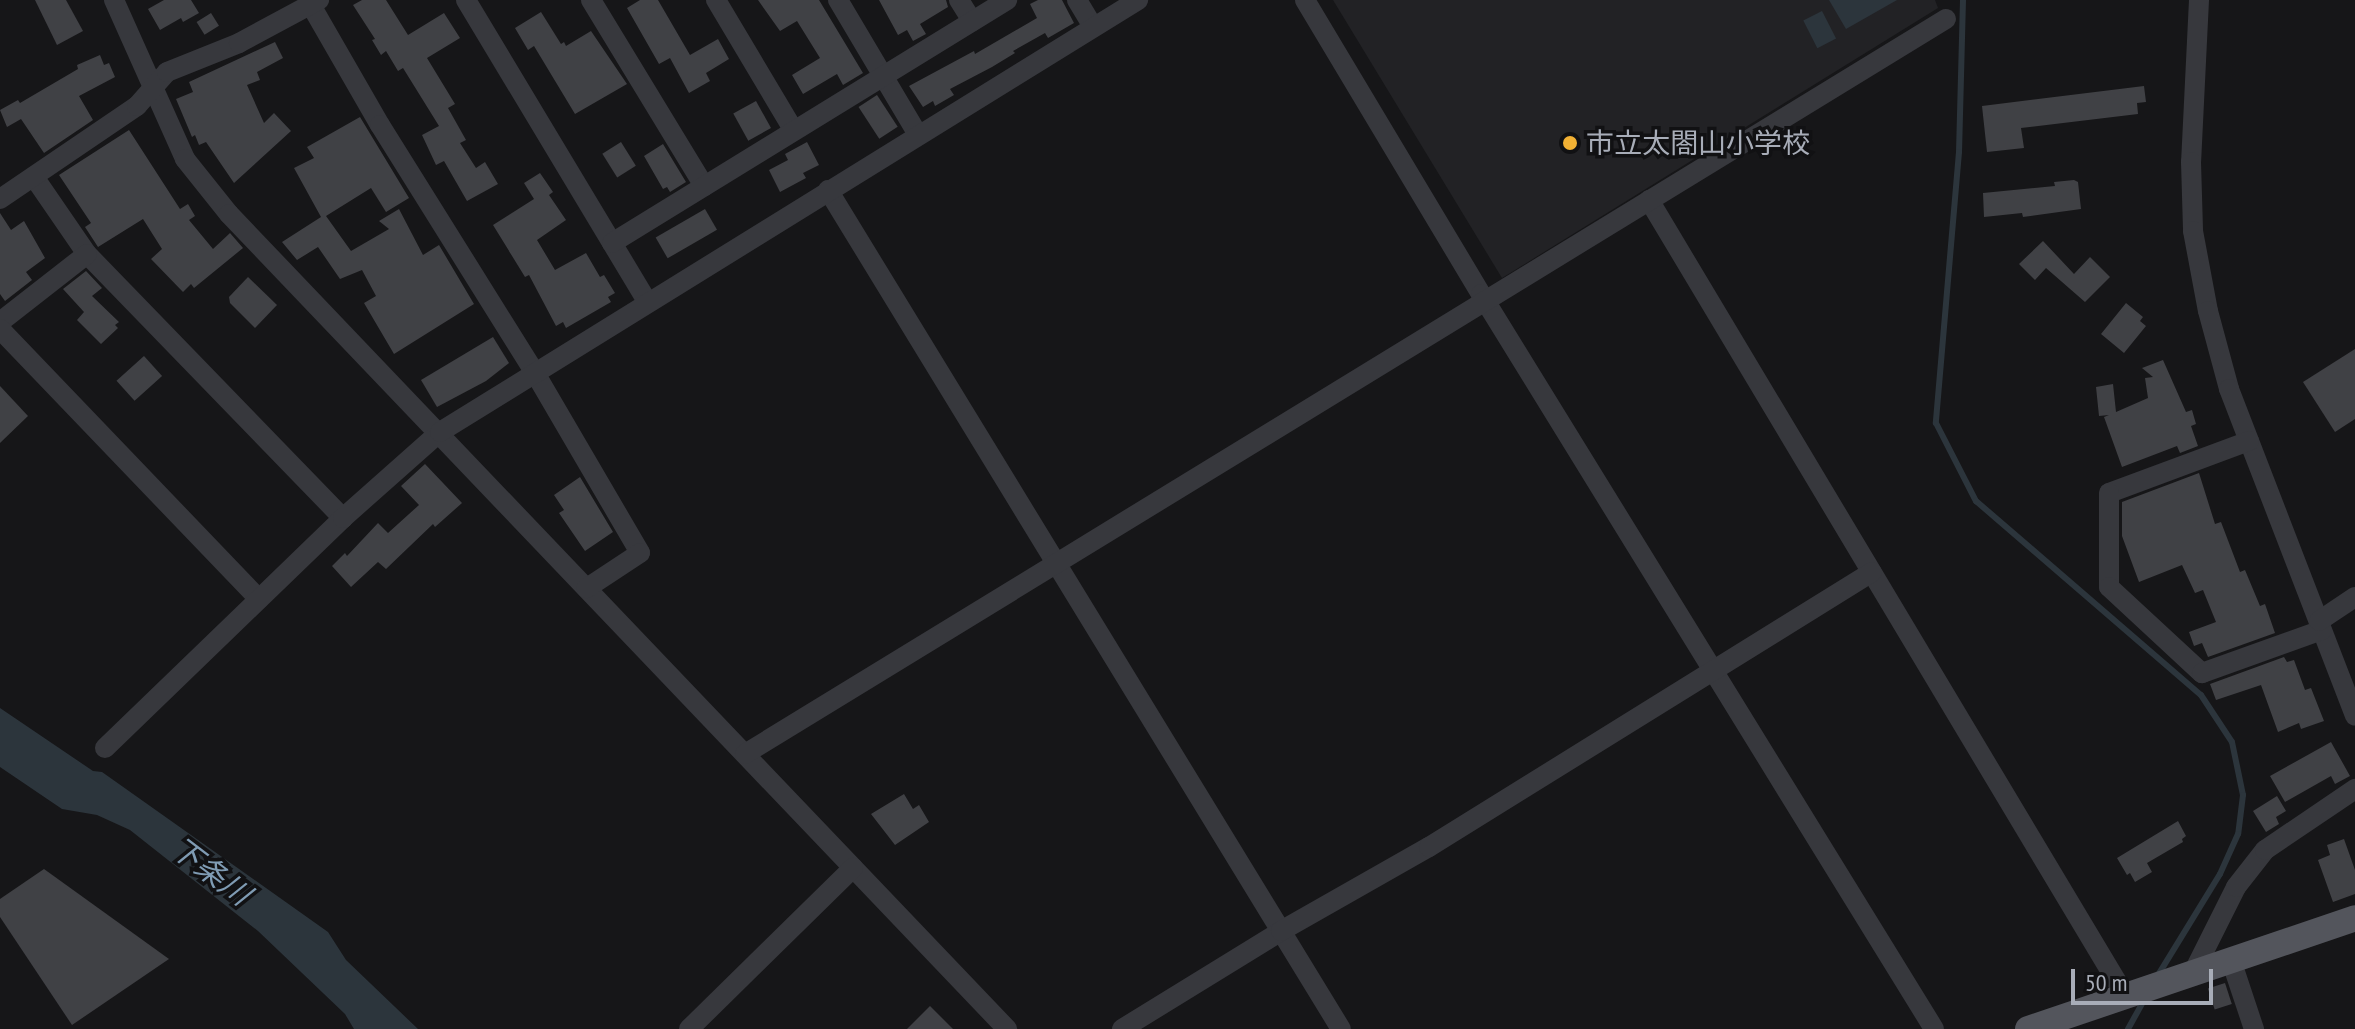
<!DOCTYPE html>
<meta charset="utf-8">
<style>
body{margin:0}
#map{position:relative;width:2355px;height:1029px;overflow:hidden;background:#161618;font-family:"PT Sans Narrow","Noto Sans JP",sans-serif}
div>[style]{position:absolute}
.built>*{inset:0;background:#222225}
.water>*{inset:0;background:#2c353c;transform-origin:0 0}
.stream>*{height:6px;margin:-3px;padding:0 3px;transform-origin:3px;border-radius:3px;background:#2c353c}
.building>*{inset:0;background:#404145;transform-origin:0 0}
.minor>*{height:20px;margin:-10px;padding:0 10px;transform-origin:10px;border-radius:10px;background:#37383d}
.major>*{height:26px;margin:-13px;padding:0 13px;transform-origin:13px;border-radius:13px;background:#53555c}
.dots>*{width:22px;height:22px;translate:-50% -50%;box-sizing:border-box;border:4px solid #111113;border-radius:50%}
span{translate:-50% -50%;white-space:nowrap;text-align:center;line-height:1.15;-webkit-text-stroke:7px #111113;paint-order:stroke}
.poi-label{font-size:28px;color:#a8adb8}
.left{translate:0 -50%;text-align:left}
.water-label{font-size:30px;color:#7f9bb3;font-style:italic}
.scale{position:absolute;left:2071px;top:969px;width:142px;height:36px;box-sizing:border-box;border:4px solid #a8adb8;border-top:0;padding-left:10px;font-size:24px;line-height:28px;white-space:nowrap;color:#a8adb8;-webkit-text-stroke:6px #111113;paint-order:stroke}
</style>
<div id="map">
<div class="built">
<i style="clip-path:polygon(1333px 0,1935px 0,1938px 8px,1502px 278px)"></i>
</div>
<div class="water">
<i style="clip-path:polygon(1829px 0,1897px 0,1846px 29px)"></i>
<i style="left:1822px;top:11px;width:31px;height:21px;rotate:63deg"></i>
<i style="clip-path:polygon(0 708px,93px 771px,102px 772px,328px 932px,346px 960px,418px 1029px,354px 1029px,345px 1014px,258px 931px,130px 830px,97px 815px,62px 809px,0 767px)"></i>
</div>
<div class="stream">
<i style="left:1963px;top:0;width:152px;rotate:91.5deg"></i>
<i style="left:1959px;top:152px;width:272px;rotate:94.9deg"></i>
<i style="left:1936px;top:423px;width:88px;rotate:62.9deg"></i>
<i style="left:1976px;top:501px;width:297px;rotate:40.8deg"></i>
<i style="left:2201px;top:695px;width:56px;rotate:56.6deg"></i>
<i style="left:2232px;top:742px;width:54px;rotate:78.3deg"></i>
<i style="left:2243px;top:795px;width:39px;rotate:97deg"></i>
<i style="left:2238px;top:834px;width:44px;rotate:114.2deg"></i>
<i style="left:2220px;top:874px;width:121px;rotate:121.5deg"></i>
<i style="left:2128px;top:1029px;width:37px;rotate:-61deg"></i>
</div>
<div class="building">
<i style="clip-path:polygon(35px 0,66px 0,83px 31px,57px 45px)"></i>
<i style="clip-path:polygon(164px 0,191px 0,199px 13px,183px 22px,181px 18px,160px 30px,148px 9px)"></i>
<i style="clip-path:polygon(362px 0,386px 0,408px 35px,444px 13px,460px 38px,427px 58px,455px 104px,448px 108px,466px 140px,460px 143px,476px 168px,485px 162px,498px 184px,467px 201px,444px 161px,436px 165px,422px 135px,439px 126px,403px 68px,398px 71px,386px 51px,381px 55px,372px 40px,375px 39px,353px 5px)"></i>
<i style="clip-path:polygon(640px 0,658px 0,690px 55px,718px 39px,729px 59px,706px 73px,710px 81px,689px 93px,670px 58px,659px 64px,627px 8px)"></i>
<i style="clip-path:polygon(758px 0,819px 0,863px 73px,843px 85px,837px 74px,803px 94px,792px 75px,820px 58px,797px 21px,780px 31px)"></i>
<i style="clip-path:polygon(879px 0,946px 0,948px 7px,920px 24px,926px 34px,913px 41px,907px 30px,898px 35px)"></i>
<i style="clip-path:polygon(1038px 0,1062px 0,1074px 23px,1048px 38px,1045px 33px,1013px 51px,1015px 53px,992px 67px,950px 89px,954px 95px,935px 106px,933px 101px,923px 107px,909px 86px,974px 51px,975px 54px,1037px 18px,1030px 4px)"></i>
<i style="clip-path:polygon(541px 12px,561px 44px,564px 42px,566px 46px,591px 31px,627px 84px,575px 114px,534px 46px,528px 50px,515px 28px)"></i>
<i style="left:211px;top:13px;width:15px;height:17px;rotate:58deg"></i>
<i style="clip-path:polygon(275px 42px,283px 58px,257px 72px,260px 80px,247px 85px,264px 123px,274px 113px,291px 131px,234px 183px,206px 142px,199px 145px,195px 135px,192px 137px,176px 99px,193px 92px,189px 82px)"></i>
<i style="clip-path:polygon(100px 55px,104px 65px,109px 63px,115px 77px,79px 96px,93px 120px,44px 153px,21px 119px,7px 127px,0 110px,18px 100px,20px 103px,78px 69px,77px 65px)"></i>
<i style="clip-path:polygon(2144px 86px,2146px 102px,2137px 103px,2138px 114px,2021px 128px,2024px 148px,1987px 152px,1982px 106px)"></i>
<i style="left:877px;top:95px;width:38px;height:22px;rotate:57deg"></i>
<i style="left:756px;top:101px;width:31px;height:26px;rotate:61deg"></i>
<i style="clip-path:polygon(360px 117px,409px 198px,386px 212px,371px 188px,326px 216px,351px 251px,389px 229px,379px 221px,399px 209px,423px 255px,439px 245px,474px 304px,394px 354px,364px 303px,376px 296px,362px 270px,340px 279px,318px 247px,297px 260px,282px 242px,321px 217px,294px 168px,314px 158px,307px 147px)"></i>
<i style="clip-path:polygon(129px 130px,180px 209px,188px 204px,195px 216px,189px 220px,213px 249px,230px 233px,243px 248px,194px 288px,191px 284px,183px 292px,151px 259px,162px 249px,143px 219px,98px 247px,85px 227px,91px 223px,59px 175px)"></i>
<i style="left:621px;top:142px;width:28px;height:22px;rotate:58deg"></i>
<i style="clip-path:polygon(807px 142px,819px 165px,803px 173px,806px 178px,780px 192px,769px 170px,788px 160px,785px 154px)"></i>
<i style="clip-path:polygon(663px 144px,686px 182px,670px 192px,667px 187px,663px 189px,644px 156px)"></i>
<i style="clip-path:polygon(540px 173px,553px 192px,549px 195px,566px 220px,537px 240px,555px 270px,586px 253px,600px 277px,604px 275px,615px 293px,608px 297px,611px 302px,566px 328px,563px 322px,556px 326px,529px 275px,525px 277px,493px 225px,534px 199px,524px 183px)"></i>
<i style="clip-path:polygon(2074px 180px,2078px 182px,2081px 209px,2023px 217px,2022px 213px,1984px 217px,1983px 193px,2055px 186px,2054px 182px)"></i>
<i style="left:705px;top:209px;width:24px;height:57px;rotate:60deg"></i>
<i style="clip-path:polygon(0 213px,11px 230px,24px 221px,45px 258px,26px 272px,32px 280px,5px 301px,0 294px)"></i>
<i style="clip-path:polygon(2043px 241px,2074px 274px,2090px 257px,2110px 277px,2085px 302px,2046px 268px,2035px 280px,2019px 264px)"></i>
<i style="clip-path:polygon(86px 271px,102px 288px,92px 296px,119px 322px,115px 325px,118px 328px,101px 344px,77px 320px,84px 312px,63px 289px)"></i>
<i style="clip-path:polygon(248px 277px,277px 305px,255px 328px,230px 303px,229px 297px)"></i>
<i style="clip-path:polygon(2126px 303px,2143px 317px,2140px 321px,2146px 326px,2124px 353px,2101px 334px)"></i>
<i style="clip-path:polygon(493px 337px,509px 363px,486px 381px,437px 407px,421px 380px)"></i>
<i style="clip-path:polygon(2355px 349px,2355px 419px,2335px 432px,2303px 382px)"></i>
<i style="left:144px;top:356px;width:27px;height:37px;rotate:48deg"></i>
<i style="clip-path:polygon(2163px 360px,2186px 412px,2192px 410px,2196px 424px,2191px 426px,2198px 446px,2180px 453px,2177px 446px,2122px 467px,2104px 417px,2109px 415px,2099px 416px,2096px 387px,2113px 384px,2116px 412px,2148px 398px,2145px 378px,2153px 377px,2142px 368px)"></i>
<i style="clip-path:polygon(0 386px,28px 416px,0 443px)"></i>
<i style="clip-path:polygon(425px 464px,462px 503px,435px 527px,433px 524px,386px 569px,378px 562px,351px 587px,332px 566px,345px 553px,347px 556px,378px 523px,388px 533px,419px 505px,401px 486px)"></i>
<i style="clip-path:polygon(2199px 473px,2215px 524px,2221px 522px,2240px 572px,2245px 570px,2260px 606px,2265px 604px,2275px 633px,2208px 657px,2202px 643px,2194px 646px,2189px 632px,2216px 622px,2203px 590px,2195px 593px,2182px 565px,2139px 582px,2122px 536px,2122px 502px)"></i>
<i style="clip-path:polygon(580px 477px,613px 532px,585px 551px,559px 513px,564px 510px,554px 495px)"></i>
<i style="clip-path:polygon(2284px 657px,2287px 662px,2294px 660px,2305px 690px,2311px 688px,2324px 721px,2301px 729px,2299px 723px,2278px 732px,2261px 685px,2216px 700px,2210px 684px)"></i>
<i style="clip-path:polygon(2331px 742px,2350px 776px,2335px 784px,2331px 776px,2285px 802px,2270px 776px)"></i>
<i style="clip-path:polygon(904px 794px,913px 809px,919px 805px,929px 822px,895px 845px,871px 814px)"></i>
<i style="clip-path:polygon(2277px 796px,2286px 811px,2276px 817px,2279px 824px,2266px 832px,2253px 811px)"></i>
<i style="clip-path:polygon(2178px 821px,2186px 836px,2182px 839px,2183px 842px,2147px 863px,2152px 872px,2135px 882px,2130px 873px,2127px 875px,2117px 858px)"></i>
<i style="clip-path:polygon(2344px 839px,2355px 870px,2355px 894px,2333px 902px,2318px 860px,2330px 855px,2327px 845px)"></i>
<i style="clip-path:polygon(44px 869px,169px 959px,72px 1025px,0 917px,0 899px)"></i>
<i style="left:2225px;top:983px;width:22px;height:18px;rotate:72deg"></i>
<i style="clip-path:polygon(930px 1006px,953px 1029px,907px 1029px)"></i>
</div>
<div class="minor">
<i style="left:114px;top:0;width:174px;rotate:65.9deg"></i>
<i style="left:185px;top:159px;width:70px;rotate:51.3deg"></i>
<i style="left:229px;top:214px;width:1127px;rotate:46.33deg"></i>
<i style="left:308px;top:0;width:144px;rotate:60.1deg"></i>
<i style="left:380px;top:125px;width:292px;rotate:58deg"></i>
<i style="left:535px;top:373px;width:208px;rotate:59.7deg"></i>
<i style="left:640px;top:553px;width:64px;rotate:146.6deg"></i>
<i style="left:466px;top:0;width:353px;rotate:59deg"></i>
<i style="left:591px;top:0;width:218px;rotate:58.7deg"></i>
<i style="left:716px;top:0;width:152px;rotate:59.2deg"></i>
<i style="left:838px;top:0;width:157px;rotate:59.3deg"></i>
<i style="left:959px;top:0;width:25px;rotate:58deg"></i>
<i style="left:1077px;top:0;width:31px;rotate:59deg"></i>
<i style="left:1305px;top:0;width:343px;rotate:59.1deg"></i>
<i style="left:1481px;top:294px;width:863px;rotate:58.35deg"></i>
<i style="left:2199px;top:0;width:162px;rotate:92.8deg"></i>
<i style="left:2191px;top:162px;width:69px;rotate:88.3deg"></i>
<i style="left:2193px;top:231px;width:81px;rotate:79.4deg"></i>
<i style="left:2208px;top:311px;width:81px;rotate:74.9deg"></i>
<i style="left:2229px;top:389px;width:350px;rotate:68.9deg"></i>
<i style="left:34px;top:177px;width:93px;rotate:55.5deg"></i>
<i style="left:87px;top:254px;width:368px;rotate:45.9deg"></i>
<i style="left:828px;top:190px;width:983px;rotate:58.56deg"></i>
<i style="left:0;top:199px;width:166px;rotate:-34.2deg"></i>
<i style="left:137px;top:106px;width:45px;rotate:-48.6deg"></i>
<i style="left:167px;top:72px;width:78px;rotate:-21.9deg"></i>
<i style="left:239px;top:43px;width:91px;rotate:-28.3deg"></i>
<i style="left:1649px;top:200px;width:929px;rotate:59.1deg"></i>
<i style="left:612px;top:243px;width:464px;rotate:-31.6deg"></i>
<i style="left:0;top:322px;width:110px;rotate:-38deg"></i>
<i style="left:0;top:329px;width:374px;rotate:46.2deg"></i>
<i style="left:2249px;top:441px;width:149px;rotate:159.6deg"></i>
<i style="left:2109px;top:493px;width:94px;rotate:90deg"></i>
<i style="left:2109px;top:587px;width:127px;rotate:42.8deg"></i>
<i style="left:2202px;top:673px;width:127px;rotate:-19.7deg"></i>
<i style="left:2319px;top:621px;width:43px;rotate:-33.7deg"></i>
<i style="left:105px;top:748px;width:331px;rotate:-44deg"></i>
<i style="left:343px;top:518px;width:130px;rotate:-41.6deg"></i>
<i style="left:440px;top:432px;width:821px;rotate:-31.75deg"></i>
<i style="left:745px;top:754px;width:1408px;rotate:-31.47deg"></i>
<i style="left:2231px;top:960px;width:73px;rotate:71.6deg"></i>
<i style="left:2193px;top:973px;width:96px;rotate:-63.4deg"></i>
<i style="left:2236px;top:887px;width:47px;rotate:-51.9deg"></i>
<i style="left:2265px;top:850px;width:109px;rotate:-34.1deg"></i>
<i style="left:689px;top:1029px;width:230px;rotate:-44.5deg"></i>
<i style="left:1122px;top:1029px;width:187px;rotate:-31.6deg"></i>
<i style="left:1281px;top:931px;width:170px;rotate:-29.6deg"></i>
<i style="left:1429px;top:847px;width:521px;rotate:-31.83deg"></i>
</div>
<div class="major">
<i style="left:2028px;top:1029px;width:345px;rotate:-18.7deg"></i>
</div>
<div class="dots">
<i style="left:1570px;top:143px;background:#f2b134"></i>
</div>
<div class="poi-label">
<span class="left" style="left:1586px;top:143px">市立太閤山小学校</span>
</div>
<div class="water-label">
<span style="left:211px;top:871px;rotate:37deg">下条川</span>
</div>
<div class="scale">50 m</div>
</div>
